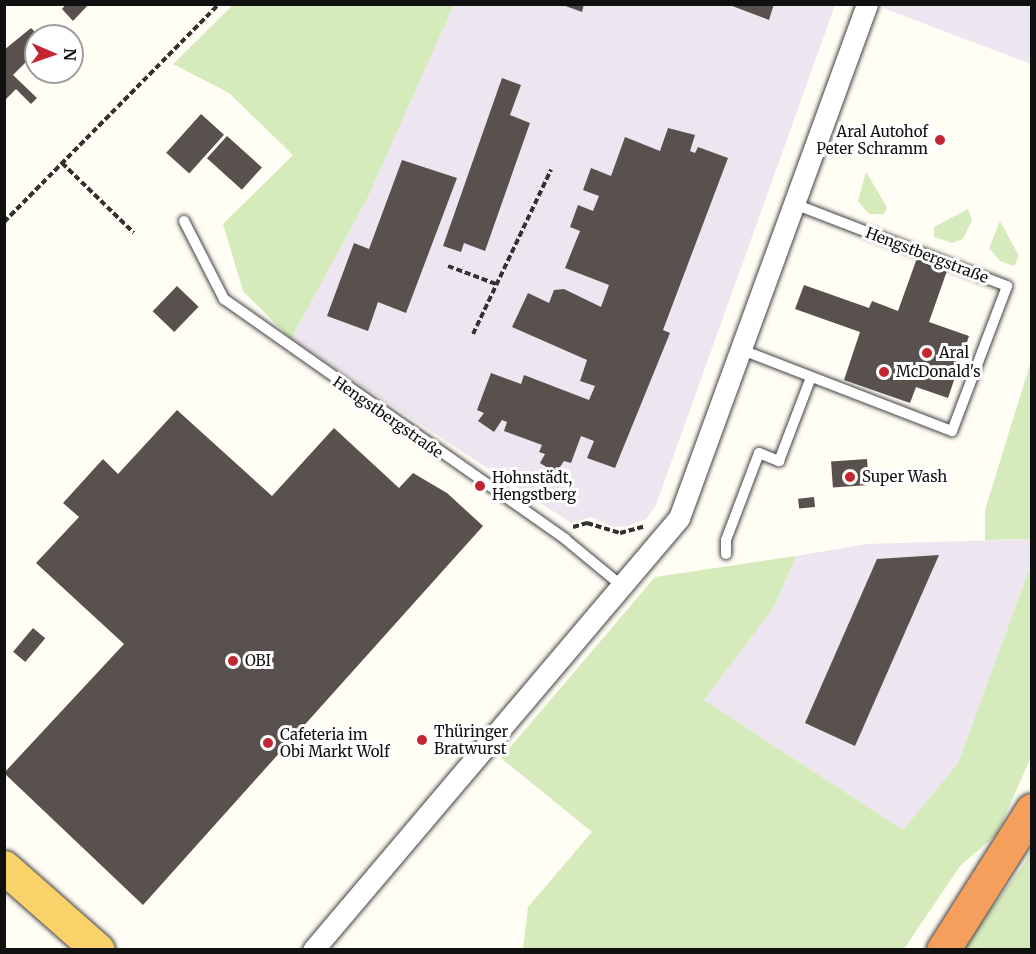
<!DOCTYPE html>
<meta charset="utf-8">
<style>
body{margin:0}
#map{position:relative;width:1036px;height:954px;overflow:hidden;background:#fffdf4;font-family:Merriweather,serif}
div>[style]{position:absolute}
.industrial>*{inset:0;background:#ede5ef}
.green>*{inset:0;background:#d5ebbc}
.building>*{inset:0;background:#59514d;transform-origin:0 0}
.path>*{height:4px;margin-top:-2px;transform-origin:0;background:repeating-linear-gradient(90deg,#323232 0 6px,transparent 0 9px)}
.roads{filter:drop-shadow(0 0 2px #434343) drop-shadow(0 0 2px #434343)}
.lane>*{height:10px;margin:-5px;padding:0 5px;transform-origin:5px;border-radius:5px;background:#fff}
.street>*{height:21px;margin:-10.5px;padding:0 10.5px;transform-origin:10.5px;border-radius:10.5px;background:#fff}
.primary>*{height:33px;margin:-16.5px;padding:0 16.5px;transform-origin:16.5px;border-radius:16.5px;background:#f9d36a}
.highway>*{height:33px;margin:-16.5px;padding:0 16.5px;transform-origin:16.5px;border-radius:16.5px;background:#f49f5c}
.dots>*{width:16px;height:16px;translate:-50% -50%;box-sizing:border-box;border:3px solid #fff;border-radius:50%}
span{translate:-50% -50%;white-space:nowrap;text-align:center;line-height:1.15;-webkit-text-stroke:6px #fff;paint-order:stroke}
.poi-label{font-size:15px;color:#101010}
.right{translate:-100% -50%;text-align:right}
.left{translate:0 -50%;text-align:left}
.street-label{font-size:15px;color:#101010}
.frame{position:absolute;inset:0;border:6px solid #101010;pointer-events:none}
.north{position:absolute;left:24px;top:24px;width:60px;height:60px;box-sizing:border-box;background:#fff;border:2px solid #9f9f9f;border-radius:50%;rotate:92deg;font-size:16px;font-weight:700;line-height:24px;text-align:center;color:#101010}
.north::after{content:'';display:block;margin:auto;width:21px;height:27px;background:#c32631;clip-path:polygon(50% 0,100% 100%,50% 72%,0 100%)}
</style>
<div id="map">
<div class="industrial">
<i style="clip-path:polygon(454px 5px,835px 5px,656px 505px,646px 519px,628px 526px,614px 527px,591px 517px,571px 523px,291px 339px,367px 199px)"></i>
<i style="clip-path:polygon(884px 5px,1031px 5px,1031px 64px,883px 8px)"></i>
<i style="clip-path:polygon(1031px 539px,1031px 564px,958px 763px,903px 830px,704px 700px,774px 607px,796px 556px,867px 544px)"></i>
</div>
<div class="green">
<i style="clip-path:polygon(233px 5px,454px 5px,367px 199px,291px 339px,243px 291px,223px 224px,293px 155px,229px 93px,173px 64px)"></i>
<i style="clip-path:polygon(866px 172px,887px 207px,884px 214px,869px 214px,858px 201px)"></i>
<i style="clip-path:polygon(968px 209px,972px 220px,963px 239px,952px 243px,934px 237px,934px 227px)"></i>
<i style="clip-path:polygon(1000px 221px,1019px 256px,1014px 266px,1000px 261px,989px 248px)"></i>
<i style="clip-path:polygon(1031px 361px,1031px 539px,985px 540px,985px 510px)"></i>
<i style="clip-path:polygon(796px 556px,774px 607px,704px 700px,903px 830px,958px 763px,1031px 564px,1031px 757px,997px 834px,960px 866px,904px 949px,523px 949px,528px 907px,592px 832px,501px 758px,655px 577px)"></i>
<i style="clip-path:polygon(1031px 849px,1031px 949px,961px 950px,1024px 864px)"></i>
</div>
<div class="building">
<i style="clip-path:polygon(66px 4px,89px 4px,73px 21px,62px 9px)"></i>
<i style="clip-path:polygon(560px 4px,584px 4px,582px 12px)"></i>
<i style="clip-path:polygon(727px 4px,774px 4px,769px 20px)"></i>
<i style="clip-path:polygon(31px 28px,39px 36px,36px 52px,13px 75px,37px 98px,31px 104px,16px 89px,4px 101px,4px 50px)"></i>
<i style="clip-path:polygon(502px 78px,521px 85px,510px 115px,530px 123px,485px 251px,464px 243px,461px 252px,443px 246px)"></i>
<i style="left:201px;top:114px;width:31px;height:52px;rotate:42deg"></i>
<i style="clip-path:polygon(668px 128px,695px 135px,690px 151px,695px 153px,698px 147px,728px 158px,663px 330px,670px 333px,615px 468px,587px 458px,594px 441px,581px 436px,571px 463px,564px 461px,556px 473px,540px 463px,545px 454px,539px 452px,542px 445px,504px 431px,507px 422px,502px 420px,494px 432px,478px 421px,484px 413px,477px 410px,491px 373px,521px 384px,524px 375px,589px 400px,595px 386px,580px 381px,587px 360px,512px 327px,528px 293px,549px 303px,554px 290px,564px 289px,601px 307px,609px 285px,565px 268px,580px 231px,570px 227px,578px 205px,593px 211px,599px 196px,583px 190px,591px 168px,611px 176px,625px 137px,660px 151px)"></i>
<i style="left:227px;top:136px;width:47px;height:30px;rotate:42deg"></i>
<i style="clip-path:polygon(402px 160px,457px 178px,406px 313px,378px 302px,368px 331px,327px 316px,354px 243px,369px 249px)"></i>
<i style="clip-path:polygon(917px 258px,948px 268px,929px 322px,969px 336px,948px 398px,916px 387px,910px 403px,844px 380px,860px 332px,795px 309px,804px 285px,869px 308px,872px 301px,898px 311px)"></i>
<i style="left:177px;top:286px;width:30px;height:35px;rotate:44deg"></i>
<i style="clip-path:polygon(177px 410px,272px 496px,334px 428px,399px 488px,413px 473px,447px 493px,483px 526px,143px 905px,4px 773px,124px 644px,36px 563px,79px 517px,63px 503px,103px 459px,118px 474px)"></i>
<i style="left:867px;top:459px;width:26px;height:36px;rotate:86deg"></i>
<i style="left:814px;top:497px;width:10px;height:16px;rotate:84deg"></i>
<i style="clip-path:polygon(939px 555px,855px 746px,805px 723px,877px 559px)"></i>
<i style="left:33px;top:628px;width:16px;height:31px;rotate:40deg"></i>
</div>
<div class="path">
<i style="left:62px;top:163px;width:100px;rotate:44.2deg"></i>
<i style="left:4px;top:222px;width:306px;rotate:-45.4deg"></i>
<i style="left:448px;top:266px;width:51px;rotate:20.6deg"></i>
<i style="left:473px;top:334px;width:182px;rotate:-64.6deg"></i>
<i style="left:573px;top:527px;width:15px;rotate:-16deg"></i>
<i style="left:587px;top:523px;width:34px;rotate:17deg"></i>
<i style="left:620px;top:533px;width:24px;rotate:-15deg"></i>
</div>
<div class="roads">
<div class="lane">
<i style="left:184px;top:221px;width:88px;rotate:62.9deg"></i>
<i style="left:224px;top:299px;width:417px;rotate:35.1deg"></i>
<i style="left:565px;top:539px;width:74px;rotate:39.5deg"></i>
<i style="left:742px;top:350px;width:225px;rotate:21.1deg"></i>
<i style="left:952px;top:431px;width:155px;rotate:-69.2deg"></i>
<i style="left:1007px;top:286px;width:227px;rotate:-158.9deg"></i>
<i style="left:726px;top:554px;width:14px;rotate:-90deg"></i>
<i style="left:726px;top:540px;width:93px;rotate:-69.2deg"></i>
<i style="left:759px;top:453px;width:22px;rotate:22deg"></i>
<i style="left:779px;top:461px;width:90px;rotate:-69.1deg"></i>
</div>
<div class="street">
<i style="left:313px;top:950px;width:566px;rotate:-49.73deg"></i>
<i style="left:679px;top:518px;width:547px;rotate:-69.91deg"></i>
</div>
<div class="primary">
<i style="left:4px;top:867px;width:125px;rotate:41.4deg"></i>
</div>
<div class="highway">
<i style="left:943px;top:950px;width:166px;rotate:-57.6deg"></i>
</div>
</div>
<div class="dots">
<i style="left:940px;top:140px;background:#c32631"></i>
<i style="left:927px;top:353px;background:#c32631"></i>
<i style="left:884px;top:372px;background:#c32631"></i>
<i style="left:850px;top:477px;background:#c32631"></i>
<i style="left:480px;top:486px;background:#c32631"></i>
<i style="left:233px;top:661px;background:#c32631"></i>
<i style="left:422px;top:740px;background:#c32631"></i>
<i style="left:268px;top:743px;background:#c32631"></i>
</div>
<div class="poi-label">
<span class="right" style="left:928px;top:140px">Aral Autohof<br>Peter Schramm</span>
<span class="left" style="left:939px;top:353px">Aral</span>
<span class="left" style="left:896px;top:372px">McDonald's</span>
<span class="left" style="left:492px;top:486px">Hohnstädt,<br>Hengstberg</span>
<span class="left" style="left:862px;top:477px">Super Wash</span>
<span class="left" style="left:245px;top:661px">OBI</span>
<span class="left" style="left:434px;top:740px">Thüringer<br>Bratwurst</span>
<span class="left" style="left:280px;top:743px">Cafeteria im<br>Obi Markt Wolf</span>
</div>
<div class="street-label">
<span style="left:927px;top:255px;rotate:21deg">Hengstbergstraße</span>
<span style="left:388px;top:417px;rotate:35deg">Hengstbergstraße</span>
</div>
<div class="frame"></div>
<div class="north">N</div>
</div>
